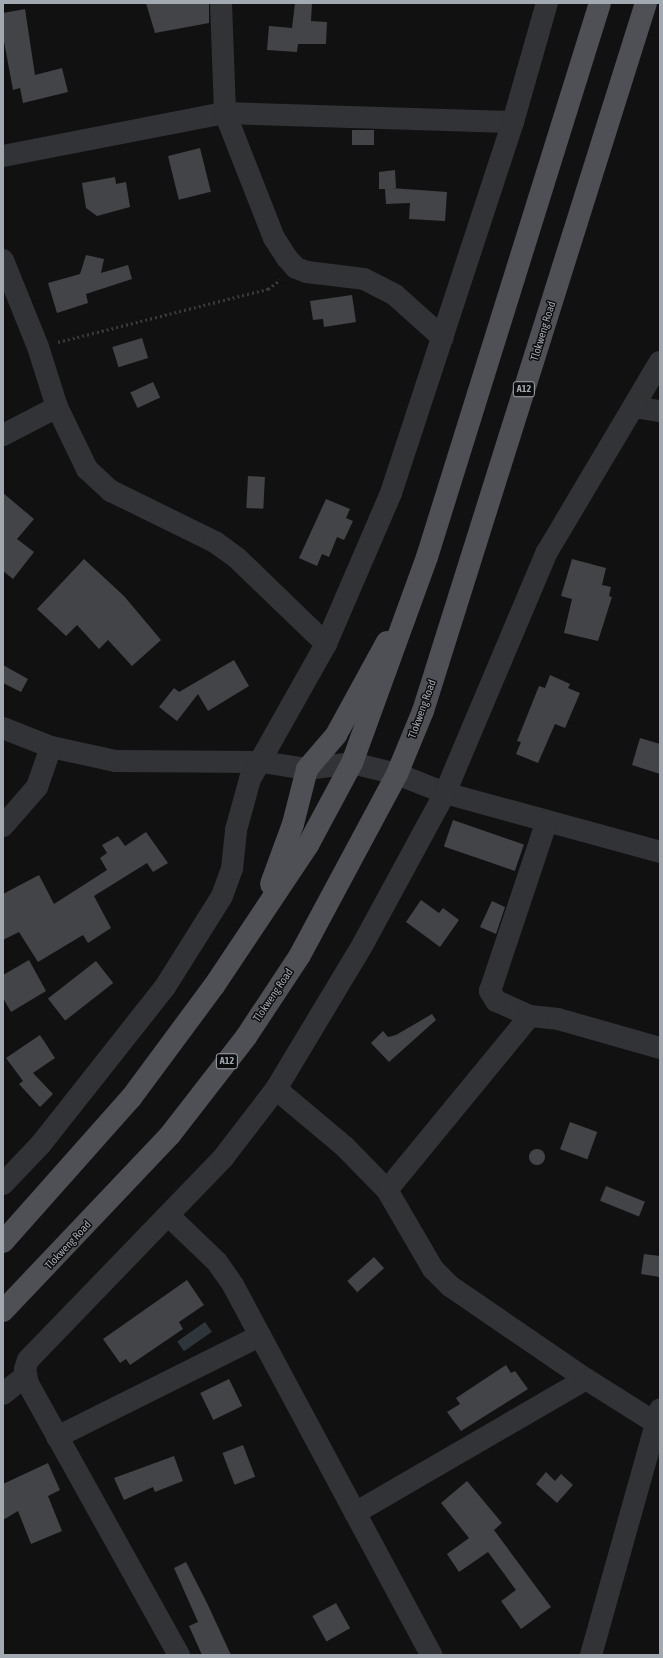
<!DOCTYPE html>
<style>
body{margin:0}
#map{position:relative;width:663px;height:1658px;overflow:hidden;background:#111112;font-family:"Asap Condensed",sans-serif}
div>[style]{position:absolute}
.water>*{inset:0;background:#2e363b;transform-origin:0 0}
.building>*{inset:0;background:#424447;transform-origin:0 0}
.round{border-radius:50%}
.path>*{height:2.5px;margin-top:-1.25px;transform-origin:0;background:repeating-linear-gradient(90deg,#383a3d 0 2px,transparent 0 5px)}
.minor>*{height:22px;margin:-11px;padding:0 11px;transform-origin:11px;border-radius:11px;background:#323336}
.major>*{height:22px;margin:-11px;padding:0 11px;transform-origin:11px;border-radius:11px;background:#4e5055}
span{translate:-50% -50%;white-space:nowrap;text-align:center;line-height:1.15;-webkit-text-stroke:3px #0c0c0d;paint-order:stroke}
.shield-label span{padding:1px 3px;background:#0c0c0d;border:1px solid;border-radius:3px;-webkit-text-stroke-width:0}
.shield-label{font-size:10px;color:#a3a9b1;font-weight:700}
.street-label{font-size:11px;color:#a3a9b1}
.frame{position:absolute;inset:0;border:4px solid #a3a9b1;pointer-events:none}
</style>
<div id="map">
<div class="water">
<i style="left:205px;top:1322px;width:12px;height:34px;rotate:55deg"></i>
</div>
<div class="building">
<i style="clip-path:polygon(146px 3px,209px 3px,209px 23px,155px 33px)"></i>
<i style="clip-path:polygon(295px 3px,312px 3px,311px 21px,327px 22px,326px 44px,298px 44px,297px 52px,267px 50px,269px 26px,292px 28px)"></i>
<i style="clip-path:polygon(25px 9px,35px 75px,62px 68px,68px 92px,23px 103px,20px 88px,13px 90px,3px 36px,3px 13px)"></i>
<i style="left:374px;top:130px;width:15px;height:22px;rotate:90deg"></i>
<i style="left:200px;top:148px;width:45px;height:33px;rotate:76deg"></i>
<i style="clip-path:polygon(395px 170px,396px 188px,391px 188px,447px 192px,445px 221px,409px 219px,410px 203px,386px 204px,385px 189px,379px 189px,379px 172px)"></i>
<i style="clip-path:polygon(115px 177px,116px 184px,126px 182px,130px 207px,97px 216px,86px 208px,82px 183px)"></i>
<i style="clip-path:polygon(86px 255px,104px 259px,101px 273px,128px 265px,132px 279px,86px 294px,88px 303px,57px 313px,48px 283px,80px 274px)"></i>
<i style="clip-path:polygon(352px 295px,356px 322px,324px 327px,323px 319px,313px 320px,310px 301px)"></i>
<i style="left:142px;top:338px;width:21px;height:31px;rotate:73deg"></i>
<i style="left:153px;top:382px;width:17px;height:25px;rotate:65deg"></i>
<i style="left:248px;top:476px;width:17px;height:32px;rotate:3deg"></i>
<i style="clip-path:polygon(3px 493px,34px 519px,17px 539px,34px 552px,13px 579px,3px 571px)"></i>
<i style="clip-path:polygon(326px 499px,350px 509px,346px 518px,353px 521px,344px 540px,337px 537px,329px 557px,322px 554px,317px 566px,299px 558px)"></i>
<i style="clip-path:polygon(84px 559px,124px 596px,161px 640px,132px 666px,108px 640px,99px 649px,77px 625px,66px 636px,37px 609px)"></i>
<i style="clip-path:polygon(572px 559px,606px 568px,602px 585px,611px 587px,609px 596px,612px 597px,598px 641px,564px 633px,572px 599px,561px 596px)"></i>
<i style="clip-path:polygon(234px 660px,249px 686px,208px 711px,198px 694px,177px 721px,159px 707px,174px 688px,179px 692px)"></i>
<i style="clip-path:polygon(3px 665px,28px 679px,21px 692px,3px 683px)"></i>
<i style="clip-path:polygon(550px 675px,570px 684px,568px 688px,580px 693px,565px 728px,555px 724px,538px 763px,516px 754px,521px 742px,517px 741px,539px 686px,545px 688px)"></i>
<i style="clip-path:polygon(640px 738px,660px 744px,660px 774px,632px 765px)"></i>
<i style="left:453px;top:820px;width:75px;height:28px;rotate:19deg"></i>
<i style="clip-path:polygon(146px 832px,168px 863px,153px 872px,147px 863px,94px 896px,111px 928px,88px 943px,83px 935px,38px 962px,19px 932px,3px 940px,3px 894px,39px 875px,54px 904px,107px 870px,100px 858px,107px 853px,102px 845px,118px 836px,125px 846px)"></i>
<i style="clip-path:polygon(421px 900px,439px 913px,443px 908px,459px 920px,440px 947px,406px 922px)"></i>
<i style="clip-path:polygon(492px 901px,505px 907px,496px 934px,480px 927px)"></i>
<i style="clip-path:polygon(29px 960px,46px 991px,11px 1012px,3px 998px,3px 975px)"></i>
<i style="left:96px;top:961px;width:28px;height:61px;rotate:52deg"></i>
<i style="clip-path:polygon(432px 1014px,436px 1020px,389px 1062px,371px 1043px,383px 1031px,388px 1037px,396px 1035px)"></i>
<i style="clip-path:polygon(40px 1035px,55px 1058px,33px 1073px,53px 1094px,40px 1107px,19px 1084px,23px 1081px,6px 1058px)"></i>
<i style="left:570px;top:1122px;width:29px;height:29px;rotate:20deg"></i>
<i class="round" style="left:529px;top:1149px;width:16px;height:16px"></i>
<i style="left:606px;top:1186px;width:42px;height:16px;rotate:22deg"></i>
<i style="clip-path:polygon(644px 1254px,660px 1256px,660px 1277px,641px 1274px)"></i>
<i style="left:374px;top:1257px;width:15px;height:36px;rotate:48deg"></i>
<i style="clip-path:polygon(187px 1280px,204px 1305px,179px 1322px,183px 1329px,130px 1365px,126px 1359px,120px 1363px,103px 1339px)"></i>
<i style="clip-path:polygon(506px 1365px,511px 1373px,515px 1371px,528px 1389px,461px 1431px,447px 1412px,460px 1404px,456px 1398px)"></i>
<i style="left:229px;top:1379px;width:30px;height:32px;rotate:64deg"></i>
<i style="left:243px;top:1445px;width:34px;height:22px;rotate:69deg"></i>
<i style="clip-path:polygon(174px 1456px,183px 1481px,155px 1492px,153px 1487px,124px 1500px,114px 1478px)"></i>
<i style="clip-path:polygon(48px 1463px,60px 1490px,48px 1496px,62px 1531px,31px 1544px,18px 1511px,3px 1520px,3px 1484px)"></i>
<i style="clip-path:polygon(546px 1472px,555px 1481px,561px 1474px,573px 1485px,557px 1503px,536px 1484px)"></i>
<i style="clip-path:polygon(467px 1481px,502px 1523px,494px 1530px,551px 1607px,521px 1629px,501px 1601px,516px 1590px,488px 1552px,459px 1572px,447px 1554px,469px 1538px,441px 1503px)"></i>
<i style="clip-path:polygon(186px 1562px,207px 1603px,231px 1655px,202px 1655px,189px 1626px,198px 1622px,174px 1568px)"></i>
<i style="left:336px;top:1603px;width:29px;height:27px;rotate:61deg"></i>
</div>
<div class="path">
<i style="left:58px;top:342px;width:217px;rotate:-14.2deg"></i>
<i style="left:268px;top:289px;width:15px;rotate:-37deg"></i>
</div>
<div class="minor">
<i style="left:221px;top:3px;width:110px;rotate:87.9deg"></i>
<i style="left:225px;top:113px;width:134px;rotate:68.6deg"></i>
<i style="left:274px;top:238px;width:24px;rotate:57deg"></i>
<i style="left:287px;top:258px;width:13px;rotate:48deg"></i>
<i style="left:296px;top:268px;width:12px;rotate:20deg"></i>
<i style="left:307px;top:272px;width:57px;rotate:7deg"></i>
<i style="left:364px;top:279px;width:35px;rotate:27deg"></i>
<i style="left:395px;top:295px;width:64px;rotate:41.9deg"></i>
<i style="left:3px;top:156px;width:226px;rotate:-11deg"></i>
<i style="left:225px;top:113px;width:288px;rotate:1.8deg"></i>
<i style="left:3px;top:260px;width:94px;rotate:68.1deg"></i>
<i style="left:38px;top:347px;width:63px;rotate:72.4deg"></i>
<i style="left:57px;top:407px;width:69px;rotate:64.2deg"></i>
<i style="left:87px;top:469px;width:33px;rotate:43deg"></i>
<i style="left:111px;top:491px;width:116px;rotate:26.1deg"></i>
<i style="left:215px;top:542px;width:27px;rotate:36deg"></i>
<i style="left:237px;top:558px;width:124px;rotate:44deg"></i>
<i style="left:634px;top:407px;width:26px;rotate:9deg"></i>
<i style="left:3px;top:435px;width:61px;rotate:-27.4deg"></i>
<i style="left:3px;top:728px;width:52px;rotate:21.6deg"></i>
<i style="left:51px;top:747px;width:66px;rotate:12.2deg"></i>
<i style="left:116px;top:761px;width:146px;rotate:0.4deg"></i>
<i style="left:262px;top:762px;width:46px;rotate:8.8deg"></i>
<i style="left:307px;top:769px;width:45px;rotate:-7.6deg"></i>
<i style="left:352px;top:763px;width:46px;rotate:13.7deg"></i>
<i style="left:397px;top:774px;width:52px;rotate:21.6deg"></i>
<i style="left:445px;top:793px;width:223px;rotate:15.3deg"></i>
<i style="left:3px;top:826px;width:52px;rotate:-48.9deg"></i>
<i style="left:37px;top:787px;width:42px;rotate:-70.7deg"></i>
<i style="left:530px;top:1016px;width:37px;rotate:-156deg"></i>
<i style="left:496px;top:1001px;width:12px;rotate:-121deg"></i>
<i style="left:490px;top:991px;width:179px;rotate:-71.5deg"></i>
<i style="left:276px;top:1089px;width:90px;rotate:40deg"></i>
<i style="left:345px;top:1147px;width:60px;rotate:45.7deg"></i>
<i style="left:387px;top:1190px;width:91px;rotate:59.8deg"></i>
<i style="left:433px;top:1269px;width:24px;rotate:45deg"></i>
<i style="left:450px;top:1286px;width:165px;rotate:34.4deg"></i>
<i style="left:3px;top:1184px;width:55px;rotate:-46.5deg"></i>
<i style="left:41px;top:1144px;width:200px;rotate:-51.7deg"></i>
<i style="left:165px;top:987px;width:107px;rotate:-57.9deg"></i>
<i style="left:222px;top:896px;width:29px;rotate:-70deg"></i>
<i style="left:232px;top:869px;width:39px;rotate:-84deg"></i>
<i style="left:236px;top:830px;width:53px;rotate:-74.6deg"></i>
<i style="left:250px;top:779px;width:155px;rotate:-60.6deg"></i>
<i style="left:326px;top:644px;width:164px;rotate:-66.7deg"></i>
<i style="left:391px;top:493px;width:391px;rotate:-71.8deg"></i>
<i style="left:513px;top:122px;width:124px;rotate:-74.1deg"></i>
<i style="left:387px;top:1190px;width:225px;rotate:-50.6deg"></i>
<i style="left:530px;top:1016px;width:28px;rotate:6deg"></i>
<i style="left:558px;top:1019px;width:106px;rotate:15.9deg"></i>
<i style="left:169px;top:1216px;width:66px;rotate:43.8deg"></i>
<i style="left:217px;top:1262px;width:28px;rotate:55deg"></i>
<i style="left:233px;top:1285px;width:420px;rotate:61.8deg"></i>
<i style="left:3px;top:1394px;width:28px;rotate:-39deg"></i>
<i style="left:57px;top:1437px;width:227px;rotate:-26.5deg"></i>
<i style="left:355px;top:1513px;width:267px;rotate:-30.1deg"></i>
<i style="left:586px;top:1379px;width:83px;rotate:32.2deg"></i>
<i style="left:179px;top:1655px;width:310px;rotate:-119.1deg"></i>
<i style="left:28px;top:1384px;width:15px;rotate:-101deg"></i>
<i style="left:25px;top:1369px;width:9px;rotate:-72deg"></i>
<i style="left:28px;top:1360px;width:281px;rotate:-46deg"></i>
<i style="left:223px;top:1158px;width:87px;rotate:-52.5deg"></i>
<i style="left:276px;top:1089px;width:169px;rotate:-59deg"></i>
<i style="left:363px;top:944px;width:172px;rotate:-61.5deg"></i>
<i style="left:445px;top:793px;width:262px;rotate:-67.1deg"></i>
<i style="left:547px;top:552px;width:221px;rotate:-59.3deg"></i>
<i style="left:591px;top:1655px;width:255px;rotate:-74.3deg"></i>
</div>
<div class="major">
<i style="left:271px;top:884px;width:64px;rotate:-69.9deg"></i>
<i style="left:293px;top:824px;width:57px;rotate:-75.7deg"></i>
<i style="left:307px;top:769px;width:45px;rotate:-49.5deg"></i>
<i style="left:336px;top:735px;width:106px;rotate:-61.3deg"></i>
<i style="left:3px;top:1242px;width:193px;rotate:-48.4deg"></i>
<i style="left:131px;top:1098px;width:139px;rotate:-53.5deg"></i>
<i style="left:214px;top:986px;width:169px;rotate:-56.3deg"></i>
<i style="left:308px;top:845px;width:93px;rotate:-61.8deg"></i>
<i style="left:352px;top:763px;width:219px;rotate:-70deg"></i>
<i style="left:427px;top:557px;width:580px;rotate:-72.66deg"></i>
<i style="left:3px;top:1311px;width:243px;rotate:-46.5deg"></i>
<i style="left:170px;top:1135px;width:124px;rotate:-52.2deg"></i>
<i style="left:246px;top:1037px;width:98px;rotate:-56.6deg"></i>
<i style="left:300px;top:955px;width:205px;rotate:-61.8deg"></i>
<i style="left:397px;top:774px;width:68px;rotate:-67.6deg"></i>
<i style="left:423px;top:711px;width:742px;rotate:-72.52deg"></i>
</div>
<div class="shield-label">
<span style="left:524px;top:389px">A12</span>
<span style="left:227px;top:1061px">A12</span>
</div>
<div class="street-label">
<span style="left:543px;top:331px;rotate:-73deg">Tlokweng Road</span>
<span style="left:422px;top:709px;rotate:-70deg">Tlokweng Road</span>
<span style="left:273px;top:995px;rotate:-56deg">Tlokweng Road</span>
<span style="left:68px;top:1245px;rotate:-47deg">Tlokweng Road</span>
</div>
<div class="frame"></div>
</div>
